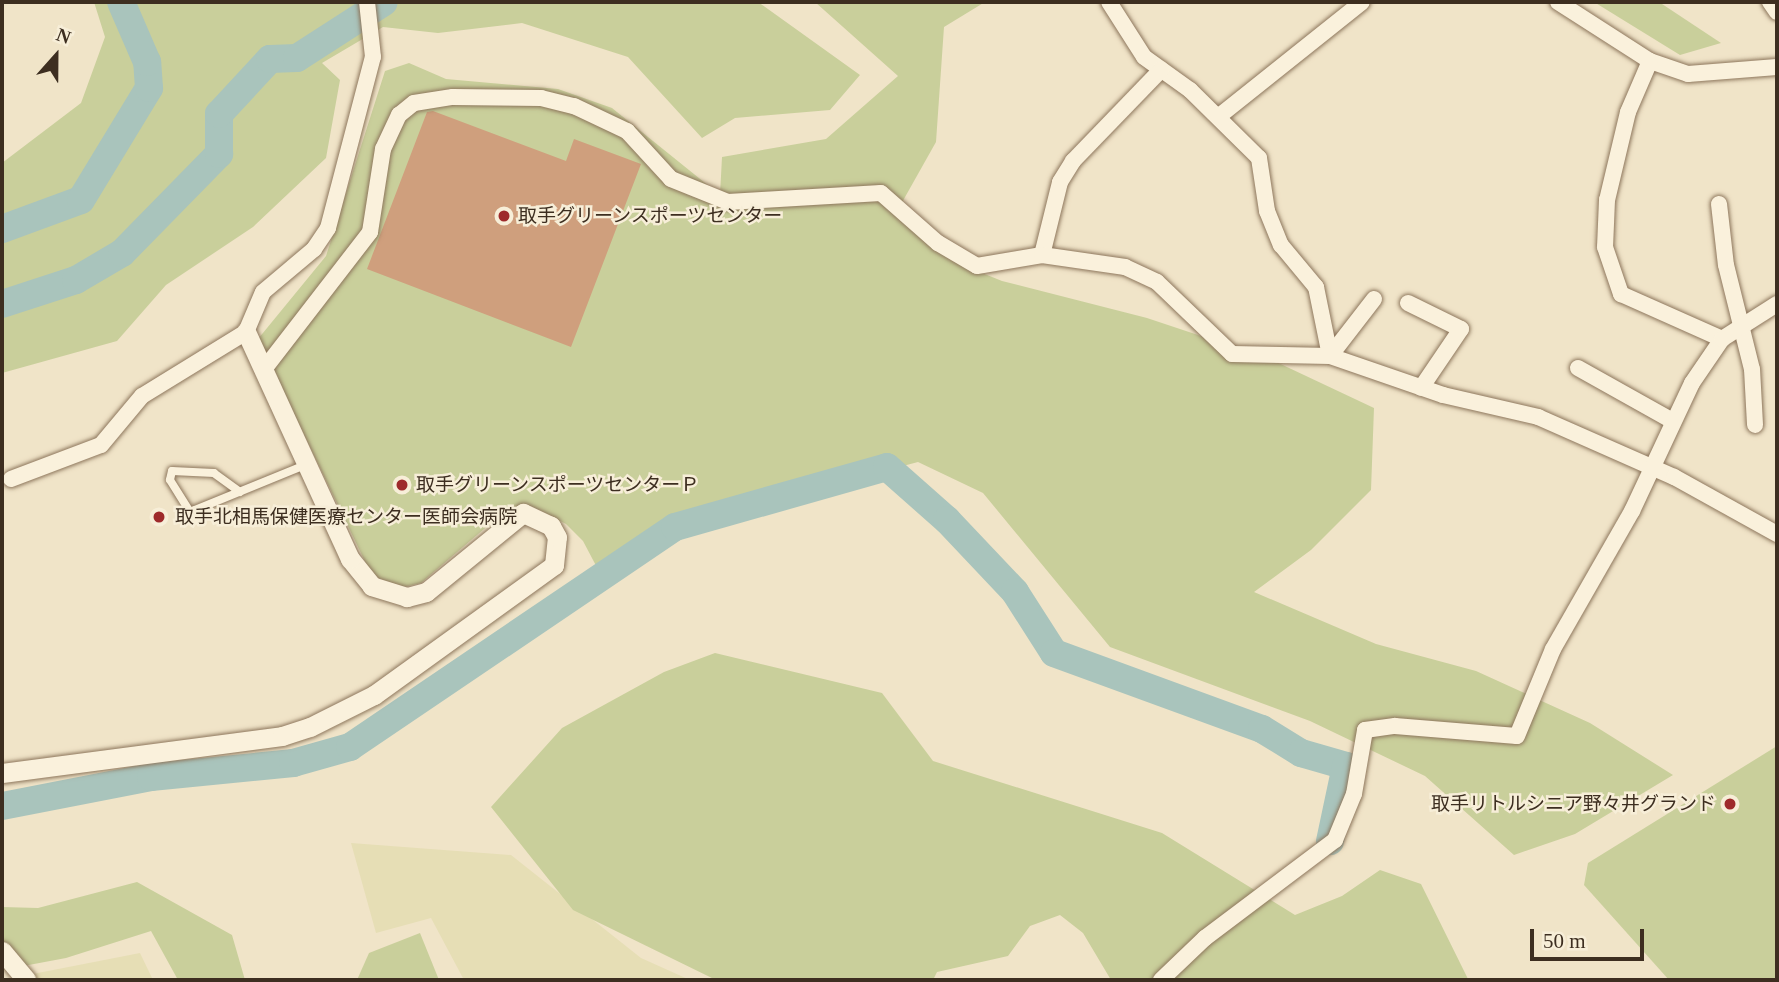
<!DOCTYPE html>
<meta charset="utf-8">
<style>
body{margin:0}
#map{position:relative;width:1779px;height:982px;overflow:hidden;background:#f0e4c8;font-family:"Times New Roman","Noto Sans JP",serif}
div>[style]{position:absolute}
.farmland>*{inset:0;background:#e6deb5}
.green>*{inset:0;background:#c9cf9b}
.river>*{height:28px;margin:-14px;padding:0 14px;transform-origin:14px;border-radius:14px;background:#a9c4bc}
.building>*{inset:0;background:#cf9f7d}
.roads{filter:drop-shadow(0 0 2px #8d765c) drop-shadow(0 0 2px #8d765c)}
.service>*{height:8px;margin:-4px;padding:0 4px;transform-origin:4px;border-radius:4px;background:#faf1dc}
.minor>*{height:16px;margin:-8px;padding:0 8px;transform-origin:8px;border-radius:8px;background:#faf1dc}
.tertiary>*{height:19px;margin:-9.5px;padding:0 9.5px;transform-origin:9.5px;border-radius:9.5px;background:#faf1dc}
.dots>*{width:19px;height:19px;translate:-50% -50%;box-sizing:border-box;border:4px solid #f7eed8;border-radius:50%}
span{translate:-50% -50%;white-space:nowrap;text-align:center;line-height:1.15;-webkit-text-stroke:5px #f7eed8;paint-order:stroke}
.poi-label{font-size:19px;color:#3d2e20}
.left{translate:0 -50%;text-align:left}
.right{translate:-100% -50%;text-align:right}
.frame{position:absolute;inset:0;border:4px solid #3d2e20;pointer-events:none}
.north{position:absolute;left:21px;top:21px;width:70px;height:70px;-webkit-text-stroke:5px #f7eed8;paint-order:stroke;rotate:21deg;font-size:19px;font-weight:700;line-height:28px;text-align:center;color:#3d2e20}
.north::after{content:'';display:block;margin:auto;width:24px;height:32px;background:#3d2e20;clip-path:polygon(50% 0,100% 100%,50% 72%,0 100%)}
.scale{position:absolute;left:1530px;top:929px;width:114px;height:32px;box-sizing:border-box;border:4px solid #3d2e20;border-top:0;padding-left:9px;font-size:21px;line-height:24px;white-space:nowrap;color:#3d2e20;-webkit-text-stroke:5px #f7eed8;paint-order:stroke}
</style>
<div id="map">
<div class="farmland">
<i style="clip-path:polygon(351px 843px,511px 855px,641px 958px,690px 980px,464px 980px,431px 918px,376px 933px)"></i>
<i style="clip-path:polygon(140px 953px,153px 980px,2px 980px)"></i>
</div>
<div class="green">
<i style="clip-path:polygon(94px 2px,758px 2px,860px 75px,830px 110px,735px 118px,702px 138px,628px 57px,522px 23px,438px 33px,383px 27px,322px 63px,340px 80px,326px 158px,253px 227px,166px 285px,117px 341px,2px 373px,2px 163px,81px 103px,105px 37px)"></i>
<i style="clip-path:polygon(815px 2px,985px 2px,944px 27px,936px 142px,900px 206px,950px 251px,950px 260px,1002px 281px,1147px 318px,1270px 359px,1374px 408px,1371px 490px,1311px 550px,1254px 592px,1376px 644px,1476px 671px,1590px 723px,1673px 775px,1575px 834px,1514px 855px,1425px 776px,1310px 721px,1110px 647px,983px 493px,918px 462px,687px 523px,602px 577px,583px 541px,566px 524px,531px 506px,498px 517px,421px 583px,404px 587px,372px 576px,258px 339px,326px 256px,385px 71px,409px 63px,446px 79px,558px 89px,612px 108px,720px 195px,722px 157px,826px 139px,898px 76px)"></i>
<i style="clip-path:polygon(1594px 2px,1659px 2px,1721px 43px,1680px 55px)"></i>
<i style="clip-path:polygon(715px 653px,882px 693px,933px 761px,1162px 833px,1295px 915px,1342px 896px,1380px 870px,1421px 884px,1468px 979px,1111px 980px,1083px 933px,1060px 915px,1030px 926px,1008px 956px,937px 972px,933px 980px,716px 980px,573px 910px,491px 807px,562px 728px,664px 672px)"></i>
<i style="clip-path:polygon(1777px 746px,1777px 980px,1669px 980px,1584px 885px,1588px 863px)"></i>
<i style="clip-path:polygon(137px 882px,232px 935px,245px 980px,178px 980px,151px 931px,66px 958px,2px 970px,2px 907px,38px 908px)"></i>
<i style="clip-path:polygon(420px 933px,439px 980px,357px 980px,369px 953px)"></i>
</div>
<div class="river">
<i style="left:2px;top:229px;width:84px;rotate:-20.2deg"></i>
<i style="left:81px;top:200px;width:131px;rotate:-58.7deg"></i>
<i style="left:149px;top:88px;width:26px;rotate:-94deg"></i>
<i style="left:147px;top:62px;width:65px;rotate:-113.4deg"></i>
<i style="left:2px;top:304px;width:78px;rotate:-18deg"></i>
<i style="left:76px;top:280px;width:53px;rotate:-30.4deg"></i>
<i style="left:122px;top:253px;width:139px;rotate:-45.6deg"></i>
<i style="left:219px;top:154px;width:40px;rotate:-90deg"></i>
<i style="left:219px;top:114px;width:75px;rotate:-47.2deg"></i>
<i style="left:270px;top:59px;width:27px;rotate:-2deg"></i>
<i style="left:297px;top:58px;width:103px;rotate:-32.8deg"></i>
<i style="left:2px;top:806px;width:152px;rotate:-11deg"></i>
<i style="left:151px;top:777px;width:143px;rotate:-5.6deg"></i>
<i style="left:293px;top:763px;width:59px;rotate:-15.7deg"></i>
<i style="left:350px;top:747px;width:392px;rotate:-34.1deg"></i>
<i style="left:675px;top:527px;width:220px;rotate:-15.8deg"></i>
<i style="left:887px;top:467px;width:80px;rotate:41.5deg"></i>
<i style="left:947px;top:520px;width:99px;rotate:46.6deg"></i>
<i style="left:1015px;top:592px;width:72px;rotate:57.4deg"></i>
<i style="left:1054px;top:653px;width:221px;rotate:20.1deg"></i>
<i style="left:1262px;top:729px;width:46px;rotate:31.6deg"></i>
<i style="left:1301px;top:753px;width:47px;rotate:16.1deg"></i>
<i style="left:1346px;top:766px;width:77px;rotate:102deg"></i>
</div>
<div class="building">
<i style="clip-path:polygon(433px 111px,566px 161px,574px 139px,641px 164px,571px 347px,367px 269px,427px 112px)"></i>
</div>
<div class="roads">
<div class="service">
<i style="left:240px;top:492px;width:32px;rotate:-144deg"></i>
<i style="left:214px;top:473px;width:42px;rotate:-177.3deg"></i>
<i style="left:172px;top:471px;width:9px;rotate:103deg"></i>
<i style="left:170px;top:480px;width:38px;rotate:58deg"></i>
<i style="left:190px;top:512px;width:124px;rotate:-22.2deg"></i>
</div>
<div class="minor">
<i style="left:1109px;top:2px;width:65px;rotate:57.5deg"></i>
<i style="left:1144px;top:57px;width:57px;rotate:35.7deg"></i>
<i style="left:1190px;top:90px;width:97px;rotate:44.6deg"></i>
<i style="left:1259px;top:158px;width:54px;rotate:81.4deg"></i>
<i style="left:1267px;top:211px;width:37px;rotate:68deg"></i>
<i style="left:1281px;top:245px;width:55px;rotate:50.2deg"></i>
<i style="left:1316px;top:287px;width:70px;rotate:78.5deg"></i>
<i style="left:1558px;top:2px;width:109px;rotate:32.7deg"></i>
<i style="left:1650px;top:61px;width:40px;rotate:18.9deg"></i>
<i style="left:1688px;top:74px;width:89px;rotate:-4.5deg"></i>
<i style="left:1770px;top:2px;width:12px;rotate:55deg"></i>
<i style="left:1650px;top:61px;width:56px;rotate:113.3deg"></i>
<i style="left:1628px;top:112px;width:90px;rotate:103.4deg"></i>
<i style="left:1607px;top:200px;width:47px;rotate:92.4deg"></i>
<i style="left:1605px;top:247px;width:50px;rotate:71.2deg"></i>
<i style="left:1621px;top:294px;width:111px;rotate:24deg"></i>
<i style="left:1218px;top:117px;width:184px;rotate:-38.6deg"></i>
<i style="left:1719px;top:204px;width:61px;rotate:83.5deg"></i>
<i style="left:1726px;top:265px;width:107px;rotate:76deg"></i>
<i style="left:1752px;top:369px;width:56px;rotate:86.9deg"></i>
<i style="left:1042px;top:255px;width:75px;rotate:-76.1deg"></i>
<i style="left:1060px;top:182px;width:25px;rotate:-58deg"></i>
<i style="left:1073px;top:161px;width:127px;rotate:-46deg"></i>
<i style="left:1408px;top:303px;width:59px;rotate:26.1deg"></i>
<i style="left:1461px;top:329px;width:71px;rotate:124.1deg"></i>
<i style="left:1330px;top:356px;width:72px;rotate:-52.3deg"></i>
<i style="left:265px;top:368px;width:172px;rotate:-52.3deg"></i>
<i style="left:370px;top:232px;width:84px;rotate:-81.1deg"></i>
<i style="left:383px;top:149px;width:38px;rotate:-65deg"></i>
<i style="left:399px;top:115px;width:19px;rotate:-39deg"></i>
<i style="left:414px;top:103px;width:39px;rotate:-9deg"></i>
<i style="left:453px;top:97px;width:88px;rotate:0.7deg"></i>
<i style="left:541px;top:98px;width:34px;rotate:14deg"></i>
<i style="left:574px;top:106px;width:59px;rotate:25.3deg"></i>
<i style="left:627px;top:131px;width:65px;rotate:47.5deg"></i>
<i style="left:671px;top:179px;width:61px;rotate:22deg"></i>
<i style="left:728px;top:202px;width:153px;rotate:-3.4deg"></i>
<i style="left:881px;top:193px;width:76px;rotate:41.3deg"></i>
<i style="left:938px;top:243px;width:45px;rotate:30.5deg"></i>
<i style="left:977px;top:266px;width:66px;rotate:-9.6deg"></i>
<i style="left:1042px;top:255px;width:84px;rotate:8.2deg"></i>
<i style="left:1125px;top:267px;width:35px;rotate:25deg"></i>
<i style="left:1157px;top:282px;width:104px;rotate:43.8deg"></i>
<i style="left:1232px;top:354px;width:98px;rotate:1.2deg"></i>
<i style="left:1330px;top:356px;width:120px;rotate:19deg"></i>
<i style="left:1443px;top:395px;width:98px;rotate:13deg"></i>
<i style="left:1538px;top:417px;width:149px;rotate:23.8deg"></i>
<i style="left:1674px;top:477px;width:118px;rotate:29deg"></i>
<i style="left:1578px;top:368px;width:109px;rotate:29.2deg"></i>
<i style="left:11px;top:479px;width:96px;rotate:-20.7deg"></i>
<i style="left:101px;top:445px;width:64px;rotate:-50.1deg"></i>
<i style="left:142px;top:396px;width:122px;rotate:-31.6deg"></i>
<i style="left:246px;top:332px;width:43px;rotate:-67deg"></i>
<i style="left:263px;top:292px;width:67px;rotate:-40.1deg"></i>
<i style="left:314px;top:249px;width:25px;rotate:-56deg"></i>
<i style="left:328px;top:228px;width:177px;rotate:-75.3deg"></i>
<i style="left:373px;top:57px;width:55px;rotate:-96.2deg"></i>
<i style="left:1161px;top:980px;width:61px;rotate:-43.7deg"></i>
<i style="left:1205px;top:938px;width:163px;rotate:-37deg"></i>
<i style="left:1335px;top:840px;width:50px;rotate:-67.6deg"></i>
<i style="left:1354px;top:794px;width:65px;rotate:-80.2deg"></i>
<i style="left:1365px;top:730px;width:30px;rotate:-8deg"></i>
<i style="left:1395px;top:726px;width:122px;rotate:4.7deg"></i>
<i style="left:1517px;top:736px;width:94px;rotate:-67.5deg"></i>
<i style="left:1553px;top:649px;width:159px;rotate:-60.2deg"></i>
<i style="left:1632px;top:511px;width:141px;rotate:-64.9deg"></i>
<i style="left:1692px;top:383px;width:53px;rotate:-55.7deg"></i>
<i style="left:1722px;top:339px;width:65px;rotate:-32.5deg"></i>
</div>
<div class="tertiary">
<i style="left:2px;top:773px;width:282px;rotate:-7.5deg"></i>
<i style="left:282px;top:736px;width:29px;rotate:-18deg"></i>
<i style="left:310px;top:727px;width:72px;rotate:-26.6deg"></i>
<i style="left:374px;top:695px;width:222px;rotate:-35.8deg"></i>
<i style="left:554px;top:565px;width:28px;rotate:-84deg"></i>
<i style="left:557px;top:537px;width:13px;rotate:-119deg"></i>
<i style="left:551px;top:526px;width:31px;rotate:-155deg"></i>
<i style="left:523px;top:513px;width:125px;rotate:140.8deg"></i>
<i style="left:426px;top:592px;width:20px;rotate:165deg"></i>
<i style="left:407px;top:597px;width:37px;rotate:-163deg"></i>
<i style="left:372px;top:586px;width:35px;rotate:-129deg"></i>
<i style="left:350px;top:559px;width:250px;rotate:-114.6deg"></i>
<i style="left:2px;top:951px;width:38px;rotate:50deg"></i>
</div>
</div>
<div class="dots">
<i style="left:504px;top:216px;background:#9e2a2b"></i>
<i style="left:402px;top:485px;background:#9e2a2b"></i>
<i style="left:159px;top:517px;background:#9e2a2b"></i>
<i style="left:1730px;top:804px;background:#9e2a2b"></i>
</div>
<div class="poi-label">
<span class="left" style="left:518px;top:216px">取手グリーンスポーツセンター</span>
<span class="left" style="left:416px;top:485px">取手グリーンスポーツセンターＰ</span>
<span class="left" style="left:175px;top:517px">取手北相馬保健医療センター医師会病院</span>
<span class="right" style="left:1716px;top:804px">取手リトルシニア野々井グランド</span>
</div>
<div class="frame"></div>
<div class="north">N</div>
<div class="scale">50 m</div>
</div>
